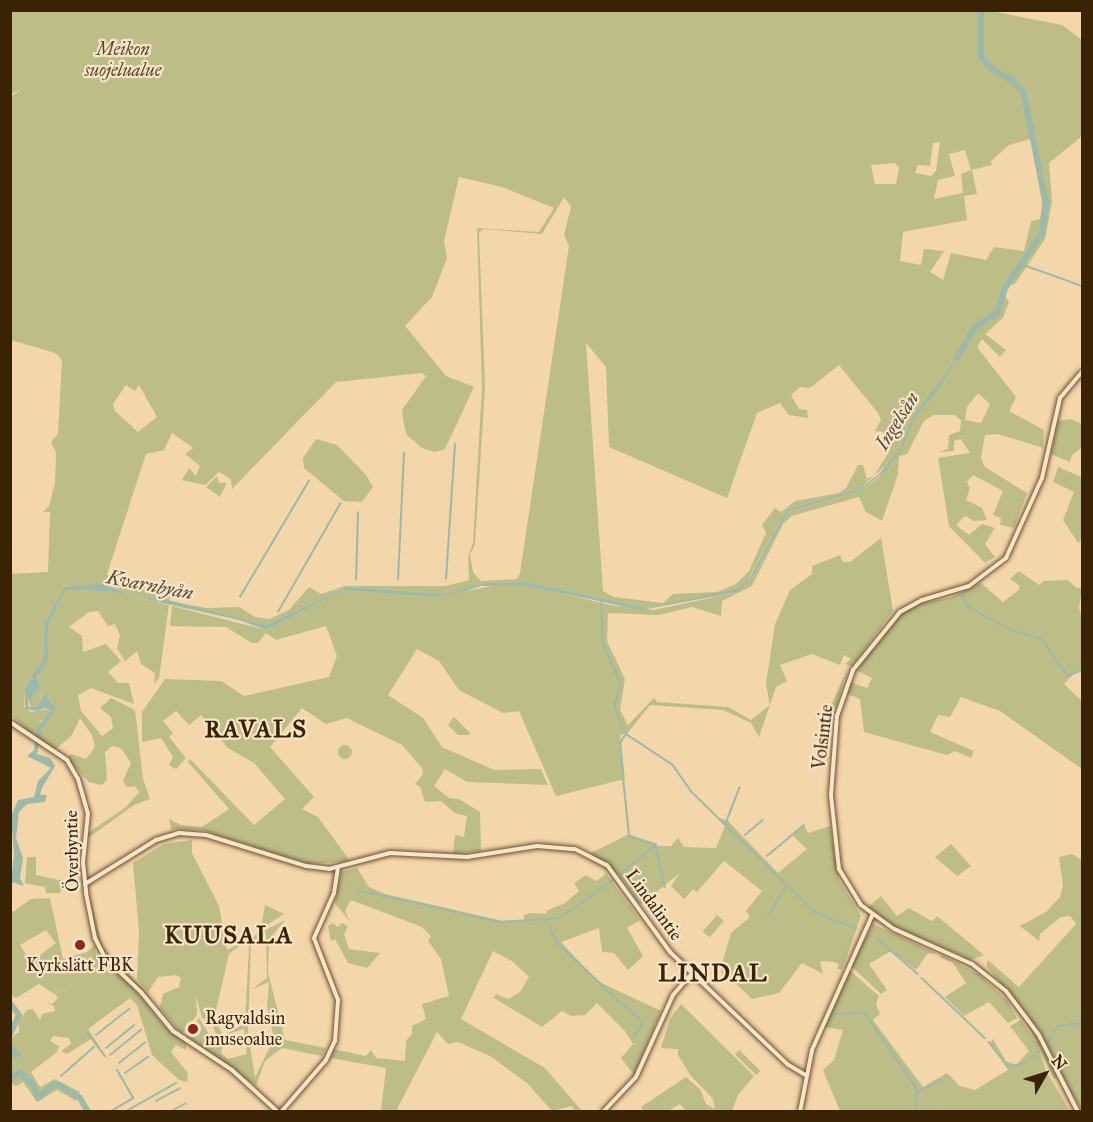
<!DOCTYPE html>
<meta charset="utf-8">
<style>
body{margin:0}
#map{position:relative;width:1093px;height:1122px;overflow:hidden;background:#f4d6ab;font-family:"IM FELL Great Primer",serif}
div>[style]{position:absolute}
.green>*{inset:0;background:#bdbd88;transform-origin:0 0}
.round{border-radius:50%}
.water>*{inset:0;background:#9cb9a9}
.stream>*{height:1.5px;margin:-0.75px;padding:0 0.75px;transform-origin:0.75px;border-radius:0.75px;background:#9cb9a9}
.river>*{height:6px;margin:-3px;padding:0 3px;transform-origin:3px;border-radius:3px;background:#9cb9a9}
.roads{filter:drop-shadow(0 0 2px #684f2e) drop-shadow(0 0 2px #684f2e)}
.minor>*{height:4px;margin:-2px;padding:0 2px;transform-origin:2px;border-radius:2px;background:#f8e4c8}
.dots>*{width:16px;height:16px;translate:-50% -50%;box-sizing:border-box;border:3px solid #f8e4c8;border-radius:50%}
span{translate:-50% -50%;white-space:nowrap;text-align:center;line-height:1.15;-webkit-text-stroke:4.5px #f8e4c8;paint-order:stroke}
.park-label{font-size:18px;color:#5b4926;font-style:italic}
.street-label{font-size:18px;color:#3a2205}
.poi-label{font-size:18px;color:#3a2205}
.left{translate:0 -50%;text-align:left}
.water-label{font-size:20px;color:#574f36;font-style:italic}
.district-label{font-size:24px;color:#3a2205;font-weight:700;letter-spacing:1.5px}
.frame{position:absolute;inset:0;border:12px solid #3a2205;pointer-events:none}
.north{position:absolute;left:1015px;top:1044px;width:60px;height:60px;-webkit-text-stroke:4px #f8e4c8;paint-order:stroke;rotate:51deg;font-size:16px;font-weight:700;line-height:24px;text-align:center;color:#3a2205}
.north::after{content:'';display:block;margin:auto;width:21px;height:27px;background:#3a2205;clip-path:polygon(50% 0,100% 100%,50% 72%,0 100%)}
</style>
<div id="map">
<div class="green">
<i style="clip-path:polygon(evenodd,986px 10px,1062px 25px,1082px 40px,1082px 136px,1049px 163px,1052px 202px,1045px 239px,1015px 284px,1007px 286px,1005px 296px,1009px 302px,1003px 318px,985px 334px,1006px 350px,1000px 357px,982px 339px,977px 347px,1016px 397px,1009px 411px,1044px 430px,1043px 448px,998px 434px,985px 435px,981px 458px,985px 467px,1027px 493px,1014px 528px,1000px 525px,1001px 518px,993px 515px,1003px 491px,973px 475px,967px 482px,970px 488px,966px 500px,982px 508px,987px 520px,974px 521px,965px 516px,956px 525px,969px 535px,982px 524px,995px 528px,985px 544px,995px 557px,985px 563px,949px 526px,938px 458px,970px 453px,961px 439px,954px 441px,954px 451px,939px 452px,948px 449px,949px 435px,960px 431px,961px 420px,954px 415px,934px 415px,924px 421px,907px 454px,899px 456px,898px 474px,882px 521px,866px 512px,859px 497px,792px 516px,783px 524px,752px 586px,722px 601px,721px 616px,692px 607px,659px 615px,608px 613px,607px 641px,625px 679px,620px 710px,628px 725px,654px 698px,657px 702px,728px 707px,751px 720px,770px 705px,766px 684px,775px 624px,790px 590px,812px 574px,812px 566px,840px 555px,843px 562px,850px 562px,881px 538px,893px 611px,852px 666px,845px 664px,851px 659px,844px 655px,840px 665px,812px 654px,780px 665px,787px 681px,776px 687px,759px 737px,751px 723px,723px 710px,650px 705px,627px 734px,620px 735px,625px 779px,556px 796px,519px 711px,503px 713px,459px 690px,439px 661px,417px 649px,388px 695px,423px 718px,442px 747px,494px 770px,541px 769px,548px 785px,467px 782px,445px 769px,434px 786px,449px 798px,459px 799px,480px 812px,481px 851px,453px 854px,455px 835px,464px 837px,467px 816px,455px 813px,441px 801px,425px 802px,420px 787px,415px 784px,423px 774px,422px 768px,402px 745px,347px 718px,326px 724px,302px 708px,270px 747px,314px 797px,302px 809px,318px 817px,350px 861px,309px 864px,202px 830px,171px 829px,169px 819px,181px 825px,202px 827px,229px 809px,188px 762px,190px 759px,254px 825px,285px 799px,254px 763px,228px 748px,201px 715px,189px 725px,176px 711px,163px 721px,173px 733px,169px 737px,186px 758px,176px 769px,169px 765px,173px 757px,161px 738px,142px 742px,142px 712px,165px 679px,221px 681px,244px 696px,329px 677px,337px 656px,326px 626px,276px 640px,266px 633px,258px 643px,252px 643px,226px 627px,170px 626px,172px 606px,266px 630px,344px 590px,441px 596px,497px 585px,532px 586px,610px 605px,654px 610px,738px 592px,751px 580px,789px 511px,860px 491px,879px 477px,899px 454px,859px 489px,787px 509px,746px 583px,737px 589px,699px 598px,646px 608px,527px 582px,485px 583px,445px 594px,347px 587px,266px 625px,172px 602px,207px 608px,239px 607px,255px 617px,269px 619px,289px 610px,309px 587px,321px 594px,345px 586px,446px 586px,469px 580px,468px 557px,473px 543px,482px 388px,477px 228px,539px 232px,554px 208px,502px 187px,459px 177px,444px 241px,447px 258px,432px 297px,405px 326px,446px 376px,474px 387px,445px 449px,435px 452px,422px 448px,407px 435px,404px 425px,402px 410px,426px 376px,422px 373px,336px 382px,232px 489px,231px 479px,219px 472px,205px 485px,182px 480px,189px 468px,196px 476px,200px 466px,185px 454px,193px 448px,172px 433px,164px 450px,146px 454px,107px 574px,113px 580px,153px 591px,169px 590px,170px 601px,135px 596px,112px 587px,66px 587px,44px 625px,43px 661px,34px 681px,28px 682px,25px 689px,24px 707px,31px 712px,49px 709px,51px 714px,41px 721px,34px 737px,11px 715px,11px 574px,48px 572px,50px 512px,43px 512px,49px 506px,55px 483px,56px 453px,51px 442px,58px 434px,62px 360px,55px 353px,11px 340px,10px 97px,22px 89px,11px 94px,11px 11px,986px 10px,1031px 139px,1042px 203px,1040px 219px,1031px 221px,1024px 251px,994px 247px,986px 260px,951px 253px,943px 280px,930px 272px,944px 251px,924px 249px,921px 265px,900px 261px,903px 232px,967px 220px,964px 196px,977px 194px,972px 170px,992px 165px,991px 161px,1009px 145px,1031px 139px,986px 10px,940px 142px,936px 171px,931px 176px,915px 173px,918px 165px,930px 166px,933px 143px,940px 142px,986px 10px,965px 150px,971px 170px,961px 174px,963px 193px,934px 199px,938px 180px,955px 176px,949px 154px,965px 150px,986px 10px,895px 163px,899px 168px,896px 184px,875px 184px,871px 165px,895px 163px,986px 10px,564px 197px,571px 207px,564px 235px,569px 246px,520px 573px,517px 579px,481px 581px,473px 572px,470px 555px,475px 544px,485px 388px,479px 233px,483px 229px,542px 234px,564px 197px,986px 10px,586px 343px,606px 367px,609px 447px,727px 498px,757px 413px,780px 403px,789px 415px,808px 418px,807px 410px,799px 409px,791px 395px,800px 387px,810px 388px,839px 365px,878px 413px,881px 420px,875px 431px,883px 432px,890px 450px,874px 476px,867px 479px,863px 465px,858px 465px,846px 488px,839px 493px,795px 501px,781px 512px,775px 508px,762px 525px,766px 533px,749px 571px,736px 584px,717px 592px,673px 594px,663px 603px,614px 597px,603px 591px,586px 343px,986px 10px,126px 385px,135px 391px,139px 385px,157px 417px,138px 432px,115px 411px,113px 404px,126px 385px,986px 10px,978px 393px,990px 404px,981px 423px,965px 420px,967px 407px,978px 393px)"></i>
<i style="clip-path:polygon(1070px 419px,1082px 424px,1082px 447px,1072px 455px,1070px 462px,1051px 454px,1058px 421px)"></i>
<i style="clip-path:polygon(316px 439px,337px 445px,366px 475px,373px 487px,362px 502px,344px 501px,304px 468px,303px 458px)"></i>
<i style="clip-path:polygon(1058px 467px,1082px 477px,1082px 539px,1078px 543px,1063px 520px,1074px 492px,1053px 482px)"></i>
<i style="clip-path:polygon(217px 476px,219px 483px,227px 483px,220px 497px,206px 487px)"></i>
<i style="clip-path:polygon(1019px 571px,1039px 585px,1044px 581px,1067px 580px,1077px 588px,1082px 588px,1079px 608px,1082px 618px,1082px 671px,1075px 672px,1064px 684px,1082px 701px,1082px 769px,1000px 711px,961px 697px,950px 717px,938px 715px,930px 732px,974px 751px,971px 758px,955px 751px,947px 755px,864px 732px,860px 699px,845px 693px,850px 682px,867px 688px,872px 678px,856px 670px,900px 615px,917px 604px,952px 597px,981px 583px,1003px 602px,1019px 590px,1020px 586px,1010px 579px)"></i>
<i style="clip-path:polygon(66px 590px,109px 591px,169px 605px,159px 678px,140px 701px,154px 684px,155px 673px,141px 664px,137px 651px,125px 661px,117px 648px,120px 635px,115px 624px,108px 626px,98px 611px,89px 612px,69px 627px,82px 636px,83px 652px,106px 644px,121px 661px,108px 672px,118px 683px,129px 683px,134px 704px,91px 688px,78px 695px,81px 711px,102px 736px,113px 728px,111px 717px,100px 708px,111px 698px,135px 710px,143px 779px,150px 799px,134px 805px,88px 838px,88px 833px,126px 807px,139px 792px,135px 786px,127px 787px,123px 781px,131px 763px,121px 748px,112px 746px,105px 752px,107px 780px,102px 785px,89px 782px,67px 758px,71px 754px,86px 759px,95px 747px,92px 735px,80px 718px,72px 735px,55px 750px,38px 740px,44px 723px,53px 715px,52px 702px,42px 692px,41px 702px,31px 708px,28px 698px,37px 690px,38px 673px,48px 661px,48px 626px)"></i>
<i style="clip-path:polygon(847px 670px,834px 713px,827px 762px,828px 712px)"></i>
<i style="clip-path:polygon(454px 717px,470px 733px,469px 735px,458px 735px,448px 725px)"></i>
<i class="round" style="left:338px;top:745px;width:14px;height:14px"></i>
<i style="clip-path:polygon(720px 818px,728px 821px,778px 873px,807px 849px,792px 835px,804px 825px,808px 833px,830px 826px,839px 880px,861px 916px,842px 970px,837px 969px,839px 964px,834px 962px,820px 961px,823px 974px,802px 963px,779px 993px,752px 999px,731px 979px,723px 978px,721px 967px,731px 933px,750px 917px,746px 911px,762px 891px,724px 861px,697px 892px,693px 889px,684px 899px,671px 886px,680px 873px,640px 905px,620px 876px,591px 853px,629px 834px,656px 846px,671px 846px,678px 838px,684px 847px,716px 848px,725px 826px)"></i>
<i style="clip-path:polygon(evenodd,192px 840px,192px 853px,219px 906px,227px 950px,285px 920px,269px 940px,268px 972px,285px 1040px,326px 1048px,322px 1056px,282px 1048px,265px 1061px,256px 1086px,186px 1036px,199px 1018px,210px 1036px,216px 1034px,211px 1022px,202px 1018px,196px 996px,197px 1015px,182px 1034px,160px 1008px,163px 994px,179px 987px,181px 978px,176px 975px,158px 977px,148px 992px,137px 980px,139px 932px,133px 863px,164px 844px,192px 840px,266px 933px,267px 978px,252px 989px,269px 982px,267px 1007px,274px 1039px,255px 1077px,248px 1034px,251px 943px,266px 933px,192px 840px,246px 941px,249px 947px,245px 1023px,225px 1035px,244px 1029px,247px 1054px,228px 1059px,221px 1053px,224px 1037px,216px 1022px,216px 1010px,229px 954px,246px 941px)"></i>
<i style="clip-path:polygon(951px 844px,971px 866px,957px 876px,935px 857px)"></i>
<i style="clip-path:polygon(1072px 854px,1082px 860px,1082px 1111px,1029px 1016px,986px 966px,988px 960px,1019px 987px,1076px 924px,1070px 916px,1061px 917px,1040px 934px,1039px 941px,1020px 926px,1046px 912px,1060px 897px,1063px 886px,1059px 857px)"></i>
<i style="clip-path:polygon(27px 857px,36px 857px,36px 875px,64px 881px,60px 893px,46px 893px,45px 887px,25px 883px)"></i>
<i style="clip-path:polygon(357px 868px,369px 887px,385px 894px,503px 921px,524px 920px,524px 915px,530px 913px,547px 914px,546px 911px,565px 903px,579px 891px,574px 883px,586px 875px,596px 881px,606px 874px,640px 920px,627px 928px,643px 956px,628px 970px,614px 953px,602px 952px,599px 928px,561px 942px,597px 981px,661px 1011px,634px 1075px,621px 1058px,633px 1044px,625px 1031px,597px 1003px,585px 1015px,571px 1016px,562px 1011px,542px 1027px,494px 998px,496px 994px,508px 999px,520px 992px,529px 977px,512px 961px,493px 951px,461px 1019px,545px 1068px,582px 1111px,574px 1111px,572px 1106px,552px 1111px,527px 1083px,490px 1056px,458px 1042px,448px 1044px,437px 1032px,396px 1111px,381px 1111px,386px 1068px,331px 1058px,333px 1049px,366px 1056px,371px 1050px,376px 1058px,405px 1061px,406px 1041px,412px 1034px,412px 1026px,426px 1019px,422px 1004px,449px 996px,441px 959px,428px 941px,431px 936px,422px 927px,351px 900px,345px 911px,350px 922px,335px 903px,341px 872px)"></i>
<i style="clip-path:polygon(89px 893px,103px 947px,144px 990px,155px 1006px,102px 950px,94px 929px)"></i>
<i style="clip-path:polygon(881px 896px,897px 916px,909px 908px,932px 921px,937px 916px,984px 955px,971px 960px,885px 922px,868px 907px)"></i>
<i style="clip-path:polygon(evenodd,50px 898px,63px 959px,87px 952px,95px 945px,96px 956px,132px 986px,164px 1026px,186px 1043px,186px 1050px,176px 1045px,171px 1052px,188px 1073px,187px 1082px,179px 1080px,152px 1055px,137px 1005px,130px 998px,88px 1029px,109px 1061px,91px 1039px,67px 1054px,61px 1051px,71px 1044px,69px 1038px,53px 1036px,50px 1041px,59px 1046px,57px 1052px,31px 1072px,40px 1087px,55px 1079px,80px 1092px,76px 1101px,57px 1090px,37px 1102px,23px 1082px,16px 1086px,11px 1083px,11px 1038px,19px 1032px,18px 1022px,27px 1010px,33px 1009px,40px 1020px,42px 1014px,55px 1011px,54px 1006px,46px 1002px,52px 1004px,58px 998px,55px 994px,78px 982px,54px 994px,39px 984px,16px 998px,11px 995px,11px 907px,13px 912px,31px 899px,50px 898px,46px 930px,56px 943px,31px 962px,20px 945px,46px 930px)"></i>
<i style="clip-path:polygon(265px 905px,284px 914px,261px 929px)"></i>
<i style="left:717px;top:915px;width:9px;height:22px;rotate:41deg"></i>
<i style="clip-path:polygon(343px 923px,348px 927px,344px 934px,349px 949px,380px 953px,367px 968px,348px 963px,335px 939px,331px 941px,328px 926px,333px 923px,337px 927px)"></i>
<i style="clip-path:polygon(873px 924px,937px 954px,928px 953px,916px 970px,891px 951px,869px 964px,887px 990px,881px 994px,851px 966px)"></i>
<i style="clip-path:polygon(942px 955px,978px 974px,1007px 1000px,1017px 1018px,1008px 1023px,989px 1002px,964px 1016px,945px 997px,966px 983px,953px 963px,939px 957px)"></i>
<i style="clip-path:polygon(849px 970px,879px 996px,876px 1004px,880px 1014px,873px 1020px,923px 1087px,947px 1073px,960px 1086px,975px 1090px,1008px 1070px,990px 1043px,993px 1039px,1006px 1061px,1016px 1065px,1029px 1051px,1010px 1026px,1021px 1020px,1037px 1043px,1046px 1071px,1070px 1111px,840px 1111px,823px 1070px,834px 1060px,843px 1030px,824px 1027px)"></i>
<i style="clip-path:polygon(681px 1004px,754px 1076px,738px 1095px,732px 1111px,686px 1111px,680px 1104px,668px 1111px,643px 1111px,641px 1107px,686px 1077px,700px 1089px,706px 1104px,715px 1109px,713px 1099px,691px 1076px,678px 1055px,678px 1049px,661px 1048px,670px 1019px)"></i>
<i style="clip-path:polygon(1026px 1022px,1031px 1026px,1047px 1054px,1057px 1078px,1054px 1079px)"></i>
<i style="left:739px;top:1050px;width:30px;height:6px;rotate:44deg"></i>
</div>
<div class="water">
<i style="clip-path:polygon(962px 352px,937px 391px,914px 419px,902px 450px,885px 471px,860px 491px,789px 511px,751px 580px,738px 592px,641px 610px,528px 586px,481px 586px,466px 591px,437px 597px,344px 590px,266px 630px,239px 620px,109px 591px,66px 590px,48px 626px,48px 661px,37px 676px,39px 688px,28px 701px,29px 707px,34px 707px,41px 702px,43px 692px,55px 707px,53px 715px,42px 728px,37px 754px,50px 758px,55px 766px,42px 788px,40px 795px,47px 795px,45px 802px,27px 804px,19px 812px,16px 838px,23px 858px,20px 878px,24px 886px,11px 882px,14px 855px,11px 816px,18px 800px,34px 797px,38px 781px,51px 768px,27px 756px,34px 750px,37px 727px,51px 711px,46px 708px,37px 711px,25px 709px,25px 689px,30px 679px,34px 681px,32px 675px,43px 661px,44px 625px,65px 587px,102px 584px,135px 596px,168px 600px,266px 625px,347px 587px,445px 594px,485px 583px,527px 582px,646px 608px,737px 589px,749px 579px,787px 509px,859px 489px,878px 475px,901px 448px,912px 418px)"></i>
</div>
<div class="stream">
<i style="left:1021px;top:264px;width:65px;rotate:19.8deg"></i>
<i style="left:446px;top:579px;width:135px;rotate:-86.2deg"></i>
<i style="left:356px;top:580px;width:67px;rotate:-88.3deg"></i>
<i style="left:398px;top:580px;width:127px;rotate:-87.3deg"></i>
<i style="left:962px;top:595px;width:14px;rotate:60deg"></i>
<i style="left:969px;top:607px;width:48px;rotate:28.7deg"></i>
<i style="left:1011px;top:630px;width:32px;rotate:16deg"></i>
<i style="left:1042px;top:639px;width:45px;rotate:54.9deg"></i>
<i style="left:1068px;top:676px;width:15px;rotate:-23deg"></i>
<i style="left:240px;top:597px;width:135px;rotate:-59.3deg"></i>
<i style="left:602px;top:602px;width:40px;rotate:88.6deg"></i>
<i style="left:603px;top:642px;width:45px;rotate:66.3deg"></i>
<i style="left:621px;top:683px;width:25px;rotate:104deg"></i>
<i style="left:615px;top:707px;width:26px;rotate:69deg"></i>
<i style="left:278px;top:612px;width:125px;rotate:-60.1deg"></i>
<i style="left:623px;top:775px;width:32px;rotate:-95deg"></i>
<i style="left:620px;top:743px;width:11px;rotate:-56deg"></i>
<i style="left:626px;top:734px;width:56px;rotate:33.4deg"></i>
<i style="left:673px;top:765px;width:32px;rotate:55deg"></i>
<i style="left:691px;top:791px;width:175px;rotate:44.3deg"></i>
<i style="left:816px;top:913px;width:43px;rotate:20.6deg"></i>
<i style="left:725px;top:825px;width:40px;rotate:-69deg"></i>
<i style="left:745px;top:835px;width:23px;rotate:-40deg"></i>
<i style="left:656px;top:846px;width:42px;rotate:77.6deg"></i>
<i style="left:767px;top:856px;width:48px;rotate:-40deg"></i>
<i style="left:620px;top:874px;width:46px;rotate:-38.9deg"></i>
<i style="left:656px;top:845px;width:28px;rotate:-162deg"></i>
<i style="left:629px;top:836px;width:58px;rotate:-95.9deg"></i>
<i style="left:358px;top:890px;width:101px;rotate:12.5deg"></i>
<i style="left:460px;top:913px;width:41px;rotate:12.7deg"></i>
<i style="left:500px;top:922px;width:59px;rotate:-3.9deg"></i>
<i style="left:559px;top:918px;width:65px;rotate:-34.9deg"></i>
<i style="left:768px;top:917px;width:34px;rotate:-60deg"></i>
<i style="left:549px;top:926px;width:19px;rotate:62deg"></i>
<i style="left:558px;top:943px;width:79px;rotate:43.5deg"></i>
<i style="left:878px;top:939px;width:53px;rotate:41.2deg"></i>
<i style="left:922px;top:978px;width:87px;rotate:43.6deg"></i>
<i style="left:617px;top:999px;width:35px;rotate:40deg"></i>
<i style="left:644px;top:1022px;width:19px;rotate:122deg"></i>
<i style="left:833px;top:1014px;width:32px;rotate:-2deg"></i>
<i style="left:865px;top:1013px;width:91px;rotate:55.3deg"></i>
<i style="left:917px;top:1088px;width:24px;rotate:90deg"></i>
<i style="left:1055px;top:1030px;width:5px;rotate:-53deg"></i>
<i style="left:1058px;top:1026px;width:24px;rotate:-7deg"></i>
<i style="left:87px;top:1032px;width:30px;rotate:53deg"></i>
<i style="left:96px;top:1035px;width:42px;rotate:-38.2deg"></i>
<i style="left:989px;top:1042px;width:31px;rotate:52deg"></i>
<i style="left:1008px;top:1066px;width:14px;rotate:-8deg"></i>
<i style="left:1022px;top:1064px;width:21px;rotate:-35deg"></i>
<i style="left:1047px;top:1044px;width:12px;rotate:-55deg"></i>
<i style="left:106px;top:1048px;width:36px;rotate:-39deg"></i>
<i style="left:110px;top:1055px;width:40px;rotate:-39deg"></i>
<i style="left:119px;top:1063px;width:33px;rotate:-38deg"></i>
<i style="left:125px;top:1073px;width:28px;rotate:-35deg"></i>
<i style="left:61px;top:1076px;width:44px;rotate:-41.3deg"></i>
<i style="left:945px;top:1077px;width:2px;rotate:-27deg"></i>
<i style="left:919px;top:1092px;width:26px;rotate:-29deg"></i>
<i style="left:156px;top:1101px;width:27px;rotate:-28deg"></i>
<i style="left:110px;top:1112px;width:27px;rotate:-31deg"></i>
<i style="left:133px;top:1098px;width:32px;rotate:-120deg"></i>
<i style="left:125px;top:1112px;width:59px;rotate:-29.6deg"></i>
<i style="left:170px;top:1112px;width:18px;rotate:-29deg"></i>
</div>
<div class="river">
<i style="left:957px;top:358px;width:36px;rotate:-60deg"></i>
<i style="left:975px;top:327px;width:26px;rotate:-32deg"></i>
<i style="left:997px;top:313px;width:26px;rotate:-72deg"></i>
<i style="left:1005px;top:288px;width:66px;rotate:-56.1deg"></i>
<i style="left:1042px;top:233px;width:30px;rotate:-82deg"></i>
<i style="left:1046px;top:203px;width:114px;rotate:-101.6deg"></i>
<i style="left:1023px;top:91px;width:16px;rotate:-135deg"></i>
<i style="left:1012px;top:80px;width:21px;rotate:-152deg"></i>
<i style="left:993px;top:70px;width:18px;rotate:-131deg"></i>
<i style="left:981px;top:56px;width:46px;rotate:-90deg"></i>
<i style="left:10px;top:1003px;width:15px;rotate:53deg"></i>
<i style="left:19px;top:1015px;width:21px;rotate:115deg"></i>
<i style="left:10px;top:1046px;width:11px;rotate:49deg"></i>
<i style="left:17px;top:1054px;width:7px;rotate:164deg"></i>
<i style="left:10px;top:1079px;width:12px;rotate:-35deg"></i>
<i style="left:20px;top:1072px;width:18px;rotate:45deg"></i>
<i style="left:33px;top:1085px;width:14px;rotate:69deg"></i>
<i style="left:38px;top:1098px;width:20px;rotate:-41deg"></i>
<i style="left:53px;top:1085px;width:6px"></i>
<i style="left:59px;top:1085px;width:25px;rotate:32deg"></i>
<i style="left:80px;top:1098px;width:16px;rotate:60deg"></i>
</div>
<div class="roads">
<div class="minor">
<i style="left:10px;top:722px;width:69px;rotate:33.7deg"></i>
<i style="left:67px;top:760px;width:22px;rotate:60deg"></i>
<i style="left:78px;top:779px;width:35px;rotate:74deg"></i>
<i style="left:88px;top:813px;width:49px;rotate:95.8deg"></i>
<i style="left:83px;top:862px;width:31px;rotate:84deg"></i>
<i style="left:86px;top:893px;width:46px;rotate:78.7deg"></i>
<i style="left:95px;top:938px;width:22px;rotate:63deg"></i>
<i style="left:105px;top:958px;width:50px;rotate:43.4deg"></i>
<i style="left:141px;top:992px;width:50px;rotate:50.6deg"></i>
<i style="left:173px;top:1031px;width:71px;rotate:33.5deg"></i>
<i style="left:232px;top:1070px;width:62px;rotate:42.4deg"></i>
<i style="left:85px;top:884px;width:84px;rotate:-31.8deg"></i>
<i style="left:156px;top:840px;width:24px;rotate:-17deg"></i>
<i style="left:179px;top:833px;width:27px;rotate:4deg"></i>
<i style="left:206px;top:835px;width:105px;rotate:17.2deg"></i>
<i style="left:306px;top:866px;width:23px;rotate:7deg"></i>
<i style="left:329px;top:869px;width:63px;rotate:-14.7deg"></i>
<i style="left:390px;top:853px;width:77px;rotate:3deg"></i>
<i style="left:467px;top:857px;width:71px;rotate:-8.9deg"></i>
<i style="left:537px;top:846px;width:38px;rotate:5deg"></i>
<i style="left:575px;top:849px;width:36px;rotate:27deg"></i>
<i style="left:607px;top:865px;width:107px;rotate:54.1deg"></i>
<i style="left:670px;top:952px;width:162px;rotate:43.7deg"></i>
<i style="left:787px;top:1064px;width:21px;rotate:31deg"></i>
<i style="left:281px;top:1112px;width:69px;rotate:-49.1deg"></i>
<i style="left:326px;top:1060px;width:21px;rotate:-65deg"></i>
<i style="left:335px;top:1041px;width:41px;rotate:-85.8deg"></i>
<i style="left:338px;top:1000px;width:66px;rotate:-111.2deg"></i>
<i style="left:314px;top:938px;width:49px;rotate:-66deg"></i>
<i style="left:334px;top:893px;width:26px;rotate:-81deg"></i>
<i style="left:603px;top:1112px;width:48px;rotate:-46.7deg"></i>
<i style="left:636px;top:1077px;width:90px;rotate:-65.7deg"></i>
<i style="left:673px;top:995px;width:29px;rotate:-49deg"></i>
<i style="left:800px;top:1112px;width:63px;rotate:-79deg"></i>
<i style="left:812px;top:1050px;width:147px;rotate:-65.9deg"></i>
<i style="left:1078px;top:1112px;width:86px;rotate:-116.9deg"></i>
<i style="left:1039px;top:1035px;width:55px;rotate:-126.9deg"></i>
<i style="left:1006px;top:991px;width:43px;rotate:-141.5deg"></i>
<i style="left:972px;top:964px;width:85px;rotate:-155.8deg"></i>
<i style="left:894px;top:929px;width:41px;rotate:-144deg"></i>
<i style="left:861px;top:905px;width:42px;rotate:-121.4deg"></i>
<i style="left:839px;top:869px;width:74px;rotate:-96.2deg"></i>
<i style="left:831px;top:795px;width:79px;rotate:-85.7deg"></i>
<i style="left:837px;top:716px;width:49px;rotate:-70.8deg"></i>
<i style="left:853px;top:670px;width:75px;rotate:-51deg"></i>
<i style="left:900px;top:612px;width:25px;rotate:-29deg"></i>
<i style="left:922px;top:600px;width:49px;rotate:-16.6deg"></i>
<i style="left:969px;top:586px;width:46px;rotate:-37.1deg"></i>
<i style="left:1006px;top:558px;width:88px;rotate:-65.8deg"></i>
<i style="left:1042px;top:478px;width:82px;rotate:-77.3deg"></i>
<i style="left:1060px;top:398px;width:34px;rotate:-50deg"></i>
</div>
</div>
<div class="dots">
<i style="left:80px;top:945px;background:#8f2418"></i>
<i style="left:193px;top:1029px;background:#8f2418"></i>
</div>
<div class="park-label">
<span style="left:123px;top:60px">Meikon<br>suojelualue</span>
</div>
<div class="street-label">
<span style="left:823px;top:737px;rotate:-83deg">Volsintie</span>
<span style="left:72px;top:851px;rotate:-91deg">Överbyntie</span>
<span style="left:654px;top:905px;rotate:54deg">Lindalintie</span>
</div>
<div class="poi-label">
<span style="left:80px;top:965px">Kyrkslätt FBK</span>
<span class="left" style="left:205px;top:1029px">Ragvaldsin<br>museoalue</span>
</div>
<div class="water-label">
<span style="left:897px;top:421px;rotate:-58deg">Ingelsån</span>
<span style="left:150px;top:585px;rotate:11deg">Kvarnbyån</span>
</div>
<div class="district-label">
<span style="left:256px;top:730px">RAVALS</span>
<span style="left:229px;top:936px">KUUSALA</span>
<span style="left:713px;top:974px">LINDAL</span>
</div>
<div class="frame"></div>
<div class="north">N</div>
</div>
